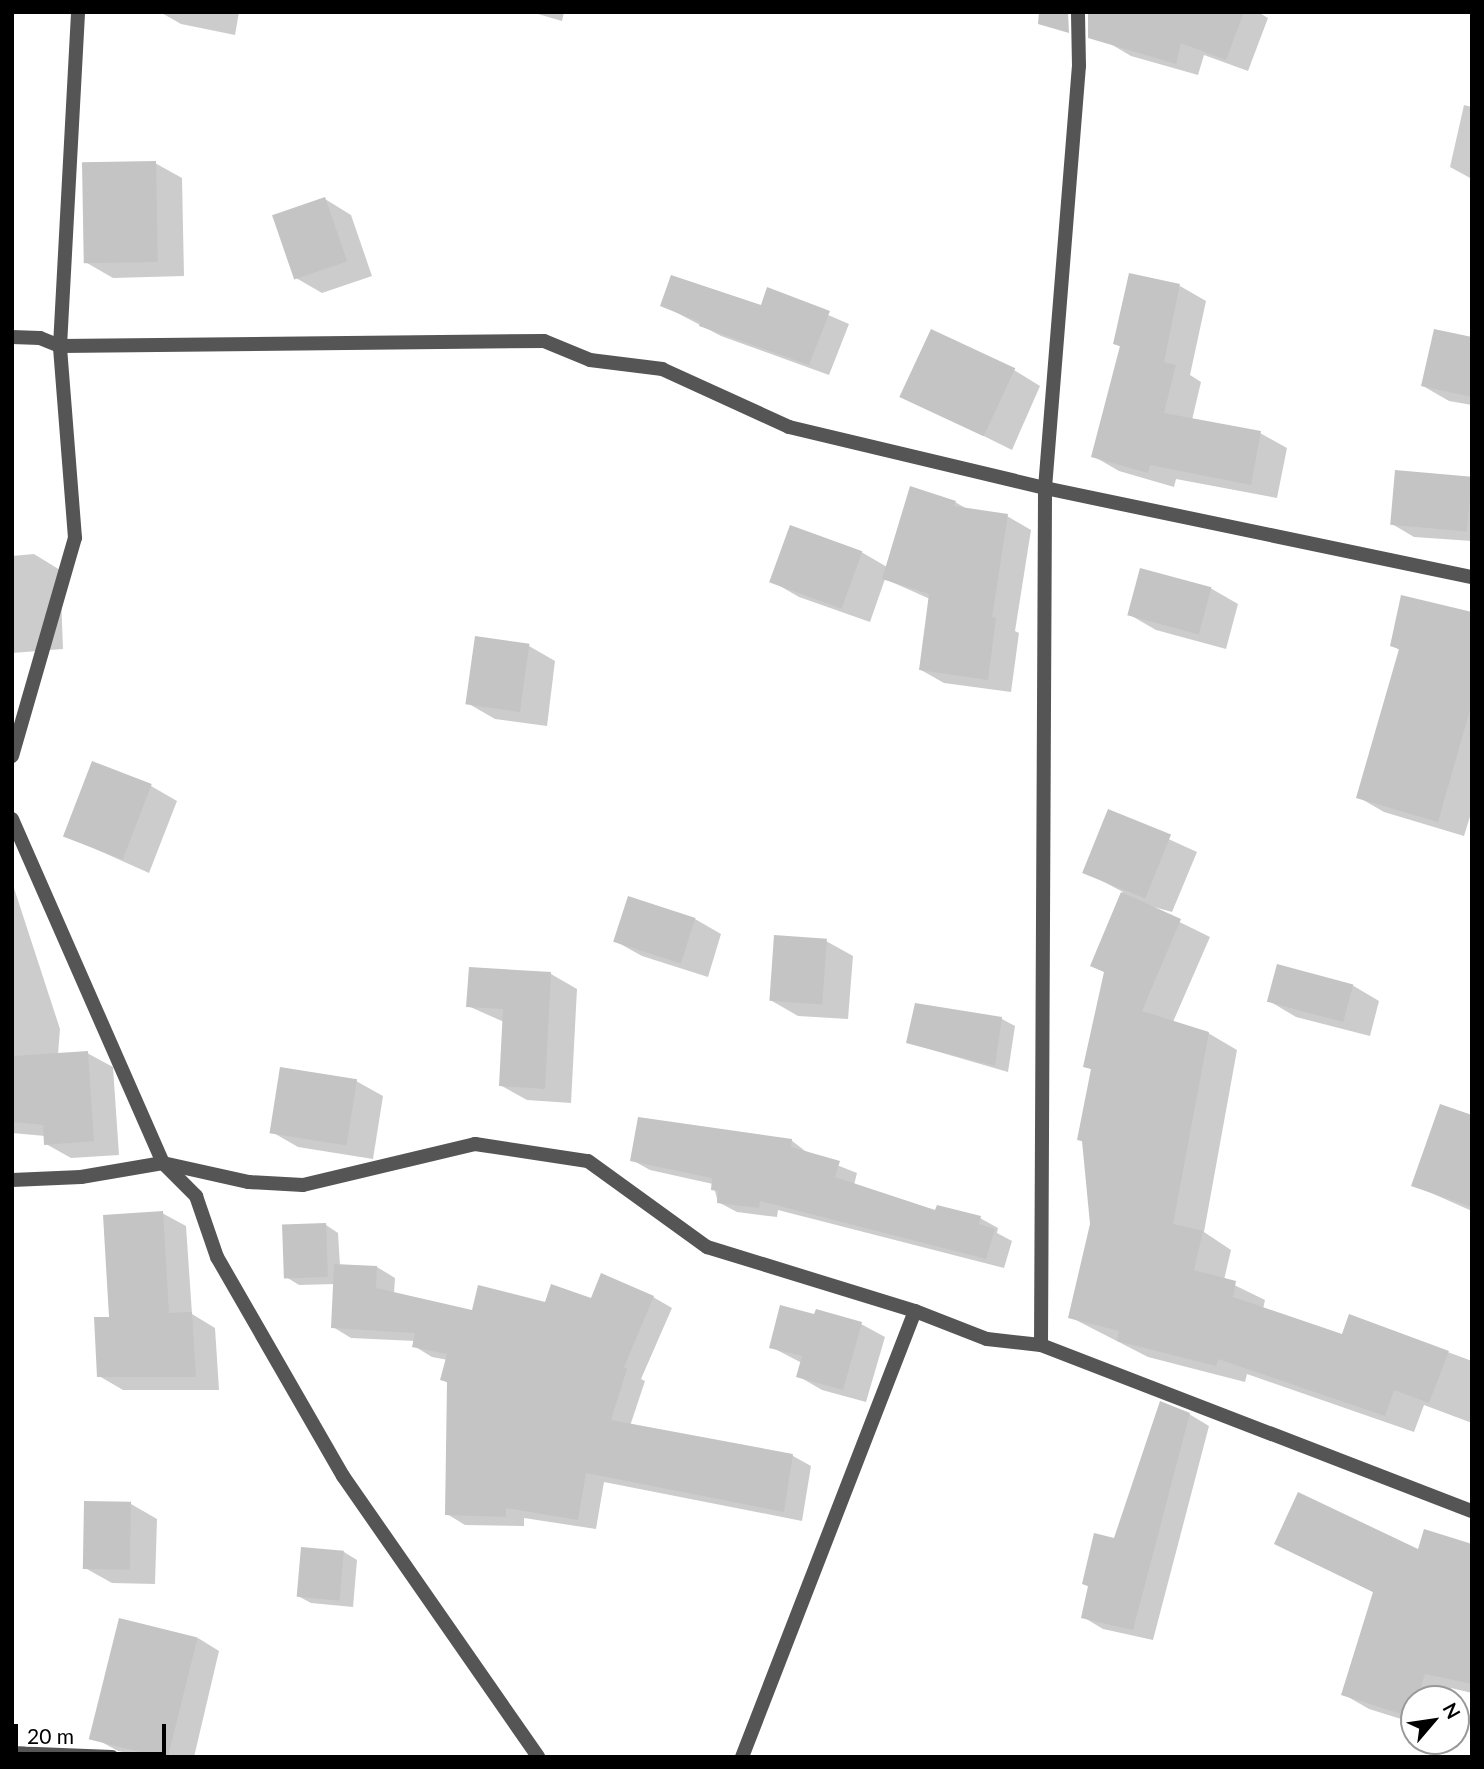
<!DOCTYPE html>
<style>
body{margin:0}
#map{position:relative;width:1484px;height:1769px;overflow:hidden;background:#fff;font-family:Lato,sans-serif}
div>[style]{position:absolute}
.shadow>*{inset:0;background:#0003}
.building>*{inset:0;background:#c4c4c4;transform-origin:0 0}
.street>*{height:14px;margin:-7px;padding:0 7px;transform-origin:7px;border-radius:7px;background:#555}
span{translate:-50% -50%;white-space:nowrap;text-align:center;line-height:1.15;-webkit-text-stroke:5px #fff;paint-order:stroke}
.frame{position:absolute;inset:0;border:14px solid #000;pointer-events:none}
.north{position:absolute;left:1400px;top:1685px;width:70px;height:70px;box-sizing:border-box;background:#fff;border:2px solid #999;border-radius:50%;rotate:61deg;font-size:19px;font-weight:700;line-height:28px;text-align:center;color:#000}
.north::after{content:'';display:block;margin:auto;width:24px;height:32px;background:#000;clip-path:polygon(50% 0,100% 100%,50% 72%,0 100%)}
.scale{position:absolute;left:14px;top:1724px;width:152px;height:32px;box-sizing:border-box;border:4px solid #000;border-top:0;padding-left:9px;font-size:21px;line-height:24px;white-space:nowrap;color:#000;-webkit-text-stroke:5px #fff;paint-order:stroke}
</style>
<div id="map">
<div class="shadow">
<i style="clip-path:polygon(160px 12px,239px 12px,235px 35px,181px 24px)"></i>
<i style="clip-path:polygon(531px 12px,564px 12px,562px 21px)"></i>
<i style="clip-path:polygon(1117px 12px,1258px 12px,1268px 18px,1248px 71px,1204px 55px,1198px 75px,1131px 56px,1109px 43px)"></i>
<i style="clip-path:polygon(1464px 105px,1472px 107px,1472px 179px,1450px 167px)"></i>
<i style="clip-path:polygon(155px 163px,182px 178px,184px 276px,113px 278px,87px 263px)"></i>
<i style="clip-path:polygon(325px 199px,351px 215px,372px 276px,322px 293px,296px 278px)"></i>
<i style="clip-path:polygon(1180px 286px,1206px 301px,1190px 375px,1201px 382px,1192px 420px,1260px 433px,1287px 448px,1277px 498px,1176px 479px,1174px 487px,1119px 471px,1093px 456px,1121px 347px,1115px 344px)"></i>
<i style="clip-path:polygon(768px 289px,849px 324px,829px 375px,721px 336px,662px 305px,762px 307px)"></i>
<i style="clip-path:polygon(1472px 339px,1472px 405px,1449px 401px,1423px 386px)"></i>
<i style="clip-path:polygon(1014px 370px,1040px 386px,1012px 450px,903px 396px)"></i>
<i style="clip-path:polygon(1472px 479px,1472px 541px,1414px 537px,1392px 524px)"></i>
<i style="clip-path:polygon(955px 502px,969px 510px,1007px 516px,1031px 530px,1015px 631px,1019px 633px,1011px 692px,944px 683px,921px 670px,930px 599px,885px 579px,870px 622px,799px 597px,773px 582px,792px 528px,863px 553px,887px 567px)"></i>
<i style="clip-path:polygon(34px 554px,60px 570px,63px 649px,12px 653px,12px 556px)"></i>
<i style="clip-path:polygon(1141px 570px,1212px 589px,1238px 604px,1226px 649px,1156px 630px,1130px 615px)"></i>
<i style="clip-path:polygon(1472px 614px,1472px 810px,1464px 836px,1384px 812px,1358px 797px,1401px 651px,1392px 645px)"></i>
<i style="clip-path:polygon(529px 646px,555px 661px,547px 726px,495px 719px,469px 704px)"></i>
<i style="clip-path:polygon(151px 786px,177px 801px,149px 873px,64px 835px)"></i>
<i style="clip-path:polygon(1109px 812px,1197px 852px,1172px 912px,1143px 904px,1210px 937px,1173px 1022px,1208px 1033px,1237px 1050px,1204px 1232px,1231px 1250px,1224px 1280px,1265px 1300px,1263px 1309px,1343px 1336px,1350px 1316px,1472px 1361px,1472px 1423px,1424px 1405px,1414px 1432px,1247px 1374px,1245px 1382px,1148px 1357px,1070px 1317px,1092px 1224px,1084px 1142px,1079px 1140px,1093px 1070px,1085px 1066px,1106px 973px,1093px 965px,1123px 892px,1085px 872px)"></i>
<i style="clip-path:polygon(12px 882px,60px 1029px,58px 1054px,87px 1053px,113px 1067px,119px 1155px,71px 1158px,46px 1144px,45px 1136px,12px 1133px)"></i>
<i style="clip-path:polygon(629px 898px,695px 919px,721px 934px,708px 977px,642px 956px,615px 941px)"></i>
<i style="clip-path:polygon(826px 941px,853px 956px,848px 1019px,798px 1016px,772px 1001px)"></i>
<i style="clip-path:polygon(551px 974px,577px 989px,571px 1103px,527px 1100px,500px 1085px,504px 1022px,468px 1006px)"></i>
<i style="clip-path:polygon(1352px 985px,1379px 1001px,1370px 1036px,1296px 1017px,1269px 1001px)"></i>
<i style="clip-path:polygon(917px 1005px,1002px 1019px,1015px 1026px,1008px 1072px,908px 1043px)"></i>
<i style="clip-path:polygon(356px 1081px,383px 1096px,373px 1159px,298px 1147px,272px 1132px)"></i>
<i style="clip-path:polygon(1472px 1117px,1472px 1211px,1413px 1185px)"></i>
<i style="clip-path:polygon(791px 1140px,809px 1154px,857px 1173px,854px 1185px,937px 1212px,980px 1218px,998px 1228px,997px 1233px,1012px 1241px,1004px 1268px,778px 1210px,777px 1217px,737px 1212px,718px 1202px,713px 1184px,650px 1170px,632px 1160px)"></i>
<i style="clip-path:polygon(162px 1213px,186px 1226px,192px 1314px,215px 1328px,219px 1390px,123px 1390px,99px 1376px,111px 1318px)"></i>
<i style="clip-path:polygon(326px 1225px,338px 1233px,340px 1266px,377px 1267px,395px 1278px,394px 1294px,473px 1312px,653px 1297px,672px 1308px,641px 1379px,645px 1381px,630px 1426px,793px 1456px,811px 1466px,802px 1521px,604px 1482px,596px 1529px,524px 1518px,524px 1526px,465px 1525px,447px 1514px,449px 1384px,442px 1379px,448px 1360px,432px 1357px,414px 1346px,415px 1341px,351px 1338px,333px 1327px,335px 1284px,299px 1285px,286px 1277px)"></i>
<i style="clip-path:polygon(861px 1324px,885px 1337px,866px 1402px,822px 1390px,798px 1376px,802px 1363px,771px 1347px)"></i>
<i style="clip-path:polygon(1189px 1414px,1209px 1426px,1153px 1640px,1103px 1629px,1083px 1617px,1090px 1587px,1083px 1584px,1115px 1540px)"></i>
<i style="clip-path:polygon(131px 1504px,157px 1519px,155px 1584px,112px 1583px,85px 1568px)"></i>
<i style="clip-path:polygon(1276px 1543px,1420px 1551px,1472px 1546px,1472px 1693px,1451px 1688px,1448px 1699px,1414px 1699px,1414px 1723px,1369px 1709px,1343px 1694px,1375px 1593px)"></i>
<i style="clip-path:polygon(302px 1549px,344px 1552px,357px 1560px,353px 1607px,311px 1603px,298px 1596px)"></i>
<i style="clip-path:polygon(198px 1638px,219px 1651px,194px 1757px,146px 1757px,118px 1751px,96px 1739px)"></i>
</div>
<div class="building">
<i style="clip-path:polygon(1039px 12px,1068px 12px,1069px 33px,1038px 24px)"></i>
<i style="clip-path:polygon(1088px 12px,1244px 12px,1226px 60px,1181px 43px,1176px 64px,1088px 38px)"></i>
<i style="left:156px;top:161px;width:101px;height:74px;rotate:89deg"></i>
<i style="left:325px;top:197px;width:68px;height:56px;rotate:71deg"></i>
<i style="clip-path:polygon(1129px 273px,1180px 284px,1164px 362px,1176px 365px,1164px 413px,1261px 431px,1251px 485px,1150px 465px,1148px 473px,1091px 457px,1120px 346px,1113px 344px)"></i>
<i style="clip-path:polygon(671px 275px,761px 305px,767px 287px,830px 311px,809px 365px,699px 326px,700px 322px,660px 306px)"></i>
<i style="left:931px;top:329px;width:93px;height:75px;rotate:25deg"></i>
<i style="clip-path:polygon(1434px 329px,1472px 337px,1472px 397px,1421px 386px)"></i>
<i style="left:1395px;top:470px;width:77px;height:55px;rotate:5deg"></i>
<i style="clip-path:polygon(910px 486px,956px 501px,954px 506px,1008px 514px,992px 617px,996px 618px,988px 680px,919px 670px,929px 594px,882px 579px)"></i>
<i style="left:790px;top:525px;width:77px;height:61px;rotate:20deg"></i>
<i style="left:1140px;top:568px;width:74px;height:49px;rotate:15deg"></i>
<i style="clip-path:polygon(1401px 595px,1472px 612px,1472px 703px,1438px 822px,1356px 798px,1399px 649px,1390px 646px)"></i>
<i style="left:475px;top:636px;width:55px;height:69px;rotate:8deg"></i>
<i style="left:92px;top:761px;width:64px;height:81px;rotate:21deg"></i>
<i style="left:1108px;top:809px;width:68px;height:69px;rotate:22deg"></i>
<i style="clip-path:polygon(1121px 892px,1181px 919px,1142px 1011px,1209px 1032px,1173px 1224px,1203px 1231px,1194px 1270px,1236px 1281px,1233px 1297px,1342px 1334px,1349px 1314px,1449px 1351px,1429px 1403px,1394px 1390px,1385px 1416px,1218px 1359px,1216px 1366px,1117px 1341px,1119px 1331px,1068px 1318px,1090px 1224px,1082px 1141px,1077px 1140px,1091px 1069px,1083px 1067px,1104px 972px,1090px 966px)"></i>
<i style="left:628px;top:896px;width:71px;height:48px;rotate:18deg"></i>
<i style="left:774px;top:935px;width:53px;height:66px;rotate:4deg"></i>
<i style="left:1277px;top:964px;width:79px;height:39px;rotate:15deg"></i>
<i style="clip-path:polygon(469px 967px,551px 972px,545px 1089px,499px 1086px,503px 1009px,466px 1007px)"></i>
<i style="clip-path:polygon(915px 1003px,1002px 1017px,995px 1066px,906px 1043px)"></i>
<i style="clip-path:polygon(88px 1051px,94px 1141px,44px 1145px,43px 1125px,12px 1122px,12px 1056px)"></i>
<i style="left:280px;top:1067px;width:78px;height:67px;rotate:9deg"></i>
<i style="clip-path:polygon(1440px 1104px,1472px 1115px,1472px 1207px,1411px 1186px)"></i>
<i style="clip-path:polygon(638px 1117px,792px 1139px,791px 1147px,840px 1161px,835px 1177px,935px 1210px,937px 1205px,981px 1216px,979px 1224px,995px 1229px,986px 1259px,760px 1201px,759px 1208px,717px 1203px,718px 1191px,711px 1190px,712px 1178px,630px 1161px)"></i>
<i style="clip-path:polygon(163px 1211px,169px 1313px,192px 1312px,196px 1377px,97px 1377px,94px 1317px,109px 1317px,103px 1215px)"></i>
<i style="left:326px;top:1223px;width:54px;height:44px;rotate:88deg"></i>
<i style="clip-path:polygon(334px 1264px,377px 1266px,376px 1288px,472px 1310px,478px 1285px,545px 1302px,551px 1284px,591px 1298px,601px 1273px,654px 1296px,624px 1367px,627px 1369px,611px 1420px,793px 1454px,784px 1512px,586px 1473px,578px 1520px,506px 1508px,506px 1517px,445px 1515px,447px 1382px,440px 1380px,447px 1354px,412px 1347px,415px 1333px,331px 1328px)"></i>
<i style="clip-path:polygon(780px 1305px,814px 1314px,816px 1309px,862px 1322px,843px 1390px,796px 1377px,802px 1356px,769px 1348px)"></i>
<i style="clip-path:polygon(1160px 1401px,1190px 1413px,1133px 1630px,1081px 1618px,1088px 1586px,1082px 1584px,1094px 1533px,1114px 1538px)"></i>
<i style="clip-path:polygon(1298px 1492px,1418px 1549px,1424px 1529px,1472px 1544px,1472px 1684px,1425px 1674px,1411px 1717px,1341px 1695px,1373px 1592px,1274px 1544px)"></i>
<i style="left:84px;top:1501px;width:47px;height:68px;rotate:1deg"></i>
<i style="left:301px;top:1547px;width:43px;height:50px;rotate:5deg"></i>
<i style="left:119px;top:1618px;width:81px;height:125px;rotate:14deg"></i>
</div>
<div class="street">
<i style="left:12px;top:337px;width:28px;rotate:2deg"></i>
<i style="left:40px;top:338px;width:22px;rotate:22deg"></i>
<i style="left:60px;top:346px;width:484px;rotate:-0.6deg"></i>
<i style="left:544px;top:341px;width:50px;rotate:22.4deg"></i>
<i style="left:590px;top:360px;width:73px;rotate:7.1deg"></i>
<i style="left:662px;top:369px;width:140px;rotate:24.5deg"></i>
<i style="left:789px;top:427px;width:263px;rotate:13.4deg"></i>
<i style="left:1045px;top:488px;width:436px;rotate:11.8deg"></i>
<i style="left:12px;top:756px;width:227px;rotate:-73.9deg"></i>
<i style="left:75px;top:538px;width:193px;rotate:-94.5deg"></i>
<i style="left:60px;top:346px;width:334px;rotate:-86.9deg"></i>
<i style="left:12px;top:819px;width:376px;rotate:66.3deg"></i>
<i style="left:163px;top:1163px;width:47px;rotate:45deg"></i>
<i style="left:196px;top:1196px;width:65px;rotate:71deg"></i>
<i style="left:217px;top:1257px;width:253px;rotate:60.1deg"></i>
<i style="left:343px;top:1476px;width:342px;rotate:55.2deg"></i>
<i style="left:12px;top:1180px;width:69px;rotate:-2.5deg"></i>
<i style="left:81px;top:1177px;width:83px;rotate:-9.7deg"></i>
<i style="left:163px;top:1163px;width:88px;rotate:12.5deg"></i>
<i style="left:249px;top:1182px;width:54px;rotate:3.2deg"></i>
<i style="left:303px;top:1185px;width:177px;rotate:-13.4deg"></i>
<i style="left:475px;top:1144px;width:114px;rotate:8.6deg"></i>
<i style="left:588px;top:1161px;width:147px;rotate:35.9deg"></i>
<i style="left:707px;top:1247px;width:218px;rotate:17.1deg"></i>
<i style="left:915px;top:1311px;width:77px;rotate:21.3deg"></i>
<i style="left:987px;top:1339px;width:54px;rotate:6.3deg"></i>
<i style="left:1041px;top:1345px;width:462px;rotate:21.1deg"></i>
<i style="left:1041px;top:1345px;width:857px;rotate:-89.73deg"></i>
<i style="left:1045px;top:488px;width:423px;rotate:-85.4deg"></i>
<i style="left:1079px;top:66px;width:54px;rotate:-91.1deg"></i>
<i style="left:12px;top:1753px;width:100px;rotate:2.3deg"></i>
<i style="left:742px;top:1757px;width:478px;rotate:-68.8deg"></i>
</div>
<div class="frame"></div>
<div class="north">N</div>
<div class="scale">20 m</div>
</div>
